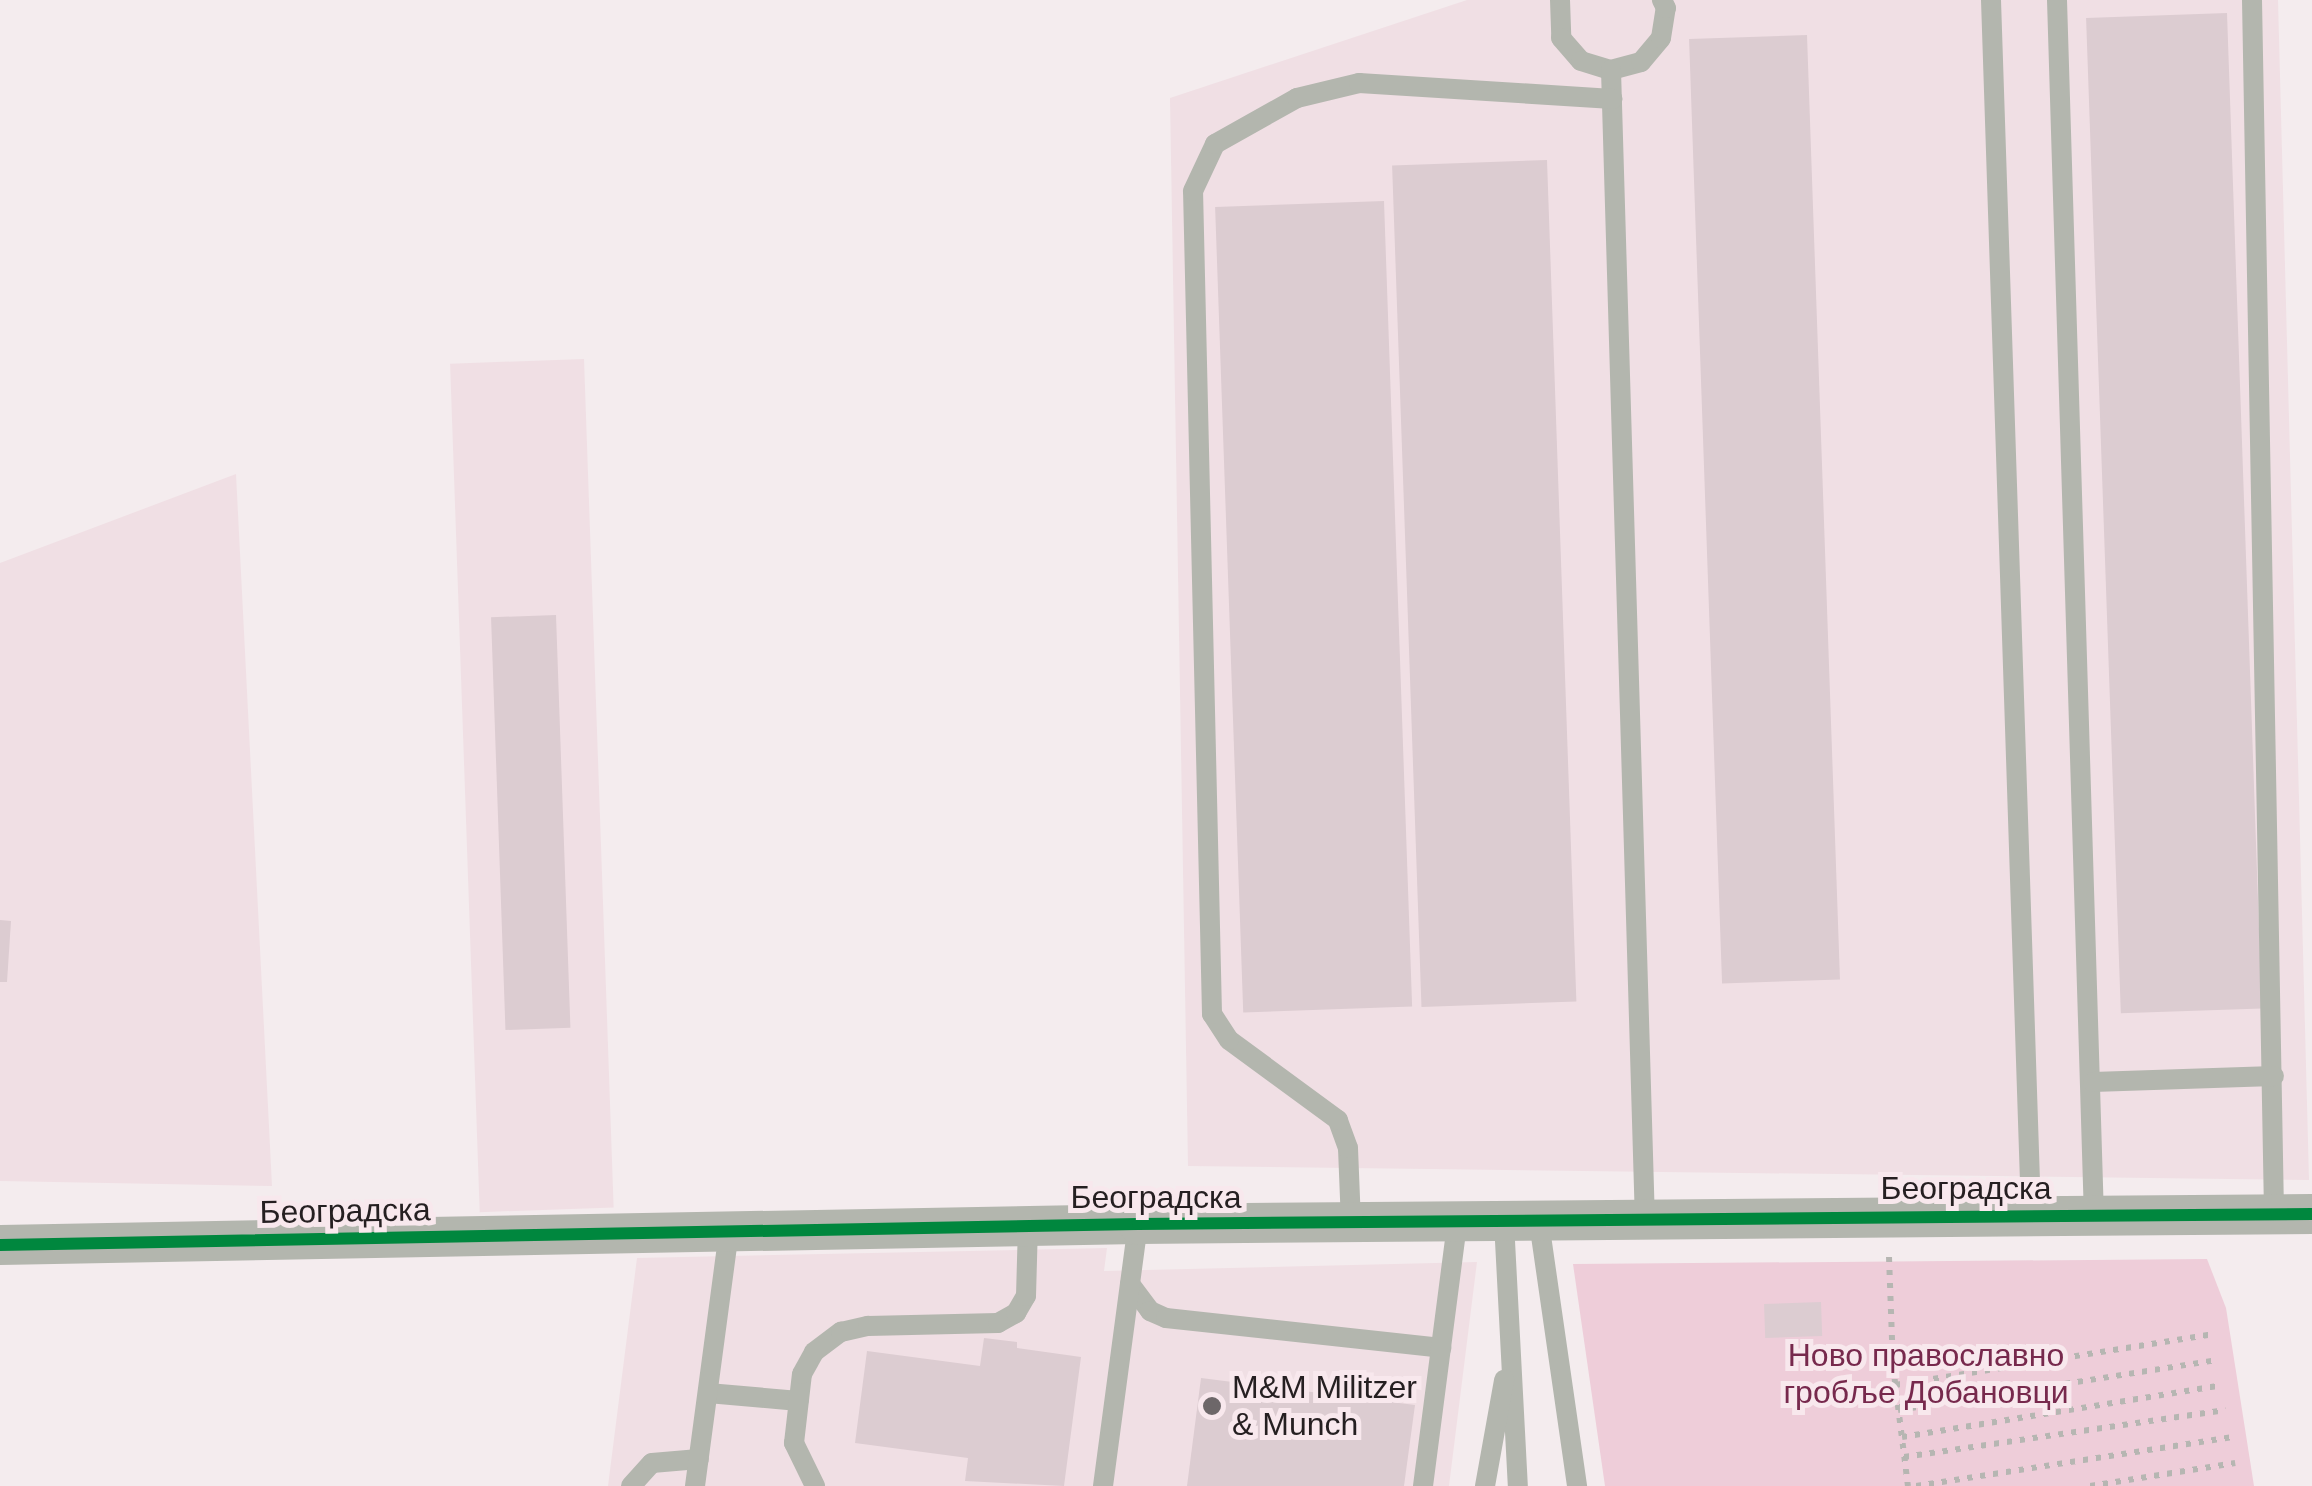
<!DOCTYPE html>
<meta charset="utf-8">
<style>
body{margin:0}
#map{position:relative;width:2312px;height:1486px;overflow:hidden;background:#f4ecee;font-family:Helvetica,sans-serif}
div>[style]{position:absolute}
.built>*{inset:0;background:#f0dfe4;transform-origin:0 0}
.green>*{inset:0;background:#eecdd9}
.building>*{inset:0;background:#dcccd1;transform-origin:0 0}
.path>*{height:6px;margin-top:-3px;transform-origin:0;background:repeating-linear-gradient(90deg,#b6b6b2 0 5px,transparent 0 13px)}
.lane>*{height:20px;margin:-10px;padding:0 10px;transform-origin:10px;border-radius:10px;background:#b3b6ae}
.street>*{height:40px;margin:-20px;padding:0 20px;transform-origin:20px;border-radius:20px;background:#b3b6ae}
.cycleway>*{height:12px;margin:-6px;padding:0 6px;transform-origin:6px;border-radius:6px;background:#00873e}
.dots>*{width:28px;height:28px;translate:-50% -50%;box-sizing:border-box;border:5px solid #f8e8ed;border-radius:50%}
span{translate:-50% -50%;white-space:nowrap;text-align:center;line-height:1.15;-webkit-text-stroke:10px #f8e8ed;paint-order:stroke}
.street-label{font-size:32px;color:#251f21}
.park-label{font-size:32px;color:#77294d}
.poi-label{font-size:32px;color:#251f21}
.left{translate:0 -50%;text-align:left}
</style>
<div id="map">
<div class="built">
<i style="clip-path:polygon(1467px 0,2278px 0,2309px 1180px,1188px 1166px,1170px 98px)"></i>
<i style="left:584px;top:359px;width:849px;height:134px;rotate:88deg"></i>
<i style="clip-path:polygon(236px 474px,272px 1186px,0 1181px,0 563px)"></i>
<i style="clip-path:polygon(1107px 1248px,1104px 1271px,1477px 1262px,1449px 1486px,608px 1486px,637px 1258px)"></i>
</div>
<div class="green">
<i style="clip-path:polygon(2207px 1259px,2226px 1308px,2254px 1486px,1605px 1486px,1573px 1264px)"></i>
</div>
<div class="building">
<i style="left:2227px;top:13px;width:996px;height:141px;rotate:88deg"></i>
<i style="left:1807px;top:35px;width:945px;height:118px;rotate:88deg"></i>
<i style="left:1547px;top:160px;width:842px;height:155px;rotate:88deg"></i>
<i style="left:1384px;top:201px;width:806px;height:169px;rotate:88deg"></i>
<i style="left:556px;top:615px;width:413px;height:65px;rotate:88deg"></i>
<i style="clip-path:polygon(0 920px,11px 921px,7px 982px,0 982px)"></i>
<i style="left:1821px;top:1302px;width:34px;height:57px;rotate:88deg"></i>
<i style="clip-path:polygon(984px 1338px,1017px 1342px,1017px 1348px,1081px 1357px,1064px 1486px,965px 1481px,968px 1458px,855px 1443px,867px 1351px,980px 1366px)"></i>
<i style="clip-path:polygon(1201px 1378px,1415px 1405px,1404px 1486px,1187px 1486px)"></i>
</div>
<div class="path">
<i style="left:1889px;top:1257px;width:109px;rotate:87.9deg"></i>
<i style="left:1893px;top:1366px;width:121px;rotate:82.9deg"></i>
<i style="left:1895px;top:1385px;width:323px;rotate:-9.1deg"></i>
<i style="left:1898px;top:1410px;width:324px;rotate:-8.9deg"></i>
<i style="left:1902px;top:1437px;width:324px;rotate:-9.2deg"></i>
<i style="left:1904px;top:1457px;width:325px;rotate:-8.3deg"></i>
<i style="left:1916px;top:1486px;width:319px;rotate:-8.8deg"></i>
<i style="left:2090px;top:1486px;width:147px;rotate:-9deg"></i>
</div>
<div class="lane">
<i style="left:1560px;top:0;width:38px;rotate:88deg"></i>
<i style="left:1561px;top:38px;width:30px;rotate:49deg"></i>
<i style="left:1581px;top:61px;width:31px;rotate:17deg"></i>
<i style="left:1611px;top:70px;width:31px;rotate:-15deg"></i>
<i style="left:1641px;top:62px;width:31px;rotate:-50deg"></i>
<i style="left:1661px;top:38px;width:30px;rotate:-81deg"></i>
<i style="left:1666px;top:8px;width:9px;rotate:-117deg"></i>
<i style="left:1991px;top:0;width:1216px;rotate:88.11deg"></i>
<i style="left:2057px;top:0;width:1217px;rotate:88.26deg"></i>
<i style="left:2252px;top:0;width:1215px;rotate:88.96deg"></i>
<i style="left:1611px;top:70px;width:1150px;rotate:88.31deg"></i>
<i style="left:2093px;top:1082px;width:181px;rotate:-1.9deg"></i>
<i style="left:1504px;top:1222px;width:264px;rotate:87deg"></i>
<i style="left:1539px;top:1222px;width:267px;rotate:81.8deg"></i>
<i style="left:1351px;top:1223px;width:75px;rotate:-92.3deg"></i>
<i style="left:1348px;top:1148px;width:30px;rotate:-110deg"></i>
<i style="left:1338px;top:1120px;width:135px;rotate:-143.7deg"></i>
<i style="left:1229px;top:1040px;width:31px;rotate:-123deg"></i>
<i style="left:1212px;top:1014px;width:823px;rotate:-91.32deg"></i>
<i style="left:1193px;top:191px;width:52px;rotate:-64.9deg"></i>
<i style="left:1215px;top:144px;width:94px;rotate:-29.3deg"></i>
<i style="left:1297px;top:98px;width:64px;rotate:-13.6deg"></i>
<i style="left:1359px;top:83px;width:254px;rotate:3.6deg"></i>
<i style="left:1130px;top:1284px;width:34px;rotate:53deg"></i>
<i style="left:1150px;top:1311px;width:17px;rotate:24deg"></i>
<i style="left:1166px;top:1318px;width:277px;rotate:6.2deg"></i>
<i style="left:708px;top:1393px;width:91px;rotate:5deg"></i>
<i style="left:631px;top:1486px;width:31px;rotate:-48deg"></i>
<i style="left:652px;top:1463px;width:47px;rotate:-4.9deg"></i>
<i style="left:695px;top:1486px;width:258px;rotate:-82.4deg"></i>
<i style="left:815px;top:1486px;width:48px;rotate:-116deg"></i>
<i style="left:794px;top:1443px;width:69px;rotate:-83.4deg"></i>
<i style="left:802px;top:1374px;width:25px;rotate:-61deg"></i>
<i style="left:814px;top:1352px;width:34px;rotate:-37deg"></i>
<i style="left:841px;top:1332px;width:28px;rotate:-13deg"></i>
<i style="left:868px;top:1326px;width:130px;rotate:-1.3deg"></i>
<i style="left:998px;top:1323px;width:21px;rotate:-29deg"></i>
<i style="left:1016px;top:1313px;width:20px;rotate:-60deg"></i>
<i style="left:1026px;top:1296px;width:71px;rotate:-88.4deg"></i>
<i style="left:1103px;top:1486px;width:264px;rotate:-82.4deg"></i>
<i style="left:1423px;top:1486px;width:265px;rotate:-82.6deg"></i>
<i style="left:1485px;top:1486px;width:108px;rotate:-79.8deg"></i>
</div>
<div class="street">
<i style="left:0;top:1245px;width:1138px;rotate:-1.06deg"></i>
<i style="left:1138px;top:1224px;width:1174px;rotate:-0.49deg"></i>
</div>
<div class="cycleway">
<i style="left:0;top:1245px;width:1138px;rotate:-1.06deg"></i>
<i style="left:1138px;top:1224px;width:1174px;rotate:-0.49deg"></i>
</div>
<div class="dots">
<i style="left:1212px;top:1406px;background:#6d6769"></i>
</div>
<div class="street-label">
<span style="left:1966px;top:1188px">Београдска</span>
<span style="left:1156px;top:1197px">Београдска</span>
<span style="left:345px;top:1211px;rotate:-1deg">Београдска</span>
</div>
<div class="park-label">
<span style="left:1926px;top:1374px">Ново православно<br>гробље Добановци</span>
</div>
<div class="poi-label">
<span class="left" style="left:1232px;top:1406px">M&amp;M Militzer<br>&amp; Munch</span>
</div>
</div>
